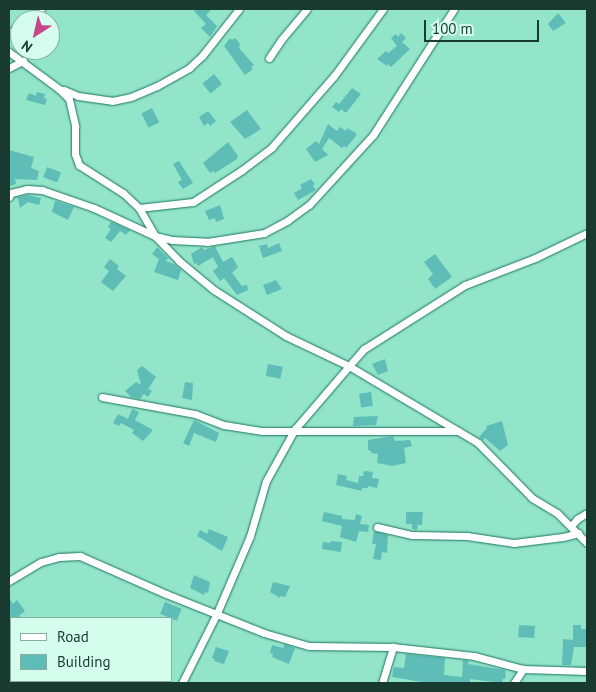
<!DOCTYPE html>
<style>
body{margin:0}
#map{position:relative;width:596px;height:692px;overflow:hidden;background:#93e5c9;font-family:"PT Sans",sans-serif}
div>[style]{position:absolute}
.building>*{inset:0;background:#5ebdb7;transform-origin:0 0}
.roads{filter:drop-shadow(0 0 1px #1b755d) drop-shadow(0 0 1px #1b755d)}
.minor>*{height:7px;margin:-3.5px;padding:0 3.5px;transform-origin:3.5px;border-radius:3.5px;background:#fff}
span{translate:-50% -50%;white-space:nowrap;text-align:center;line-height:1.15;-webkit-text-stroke:4px #d5fdee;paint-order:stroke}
.frame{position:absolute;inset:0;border:10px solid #183a2f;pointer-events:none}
.legend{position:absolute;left:10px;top:617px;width:162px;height:65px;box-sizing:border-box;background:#d5fdee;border:1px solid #89afa2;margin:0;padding:6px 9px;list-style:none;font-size:15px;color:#183a2f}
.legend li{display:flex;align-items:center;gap:10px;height:25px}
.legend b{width:25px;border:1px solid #89afa2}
.north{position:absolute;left:10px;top:10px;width:50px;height:50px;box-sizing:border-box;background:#d5fdee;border:1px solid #89afa2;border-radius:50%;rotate:215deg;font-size:14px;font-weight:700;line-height:20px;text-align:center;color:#183a2f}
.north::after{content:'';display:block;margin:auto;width:18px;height:22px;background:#c7458b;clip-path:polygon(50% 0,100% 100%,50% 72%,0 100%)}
.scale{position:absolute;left:424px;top:20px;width:115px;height:22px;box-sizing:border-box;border:2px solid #183a2f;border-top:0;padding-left:6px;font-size:15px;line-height:18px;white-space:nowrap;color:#183a2f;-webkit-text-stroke:4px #d5fdee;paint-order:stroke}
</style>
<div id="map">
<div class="building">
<i style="clip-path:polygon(196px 9px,212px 9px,206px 15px,217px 26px,210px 37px,201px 28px,206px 24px,194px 11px)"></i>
<i style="clip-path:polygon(558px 13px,566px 23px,553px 31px,548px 24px)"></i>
<i style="clip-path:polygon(401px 33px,406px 38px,402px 42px,410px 49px,391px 67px,388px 64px,387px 66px,377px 59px,386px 51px,388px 53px,397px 46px,391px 38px,396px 34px,398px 37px)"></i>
<i style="clip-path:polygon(230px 38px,232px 40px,235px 38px,240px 44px,239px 48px,254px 65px,251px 67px,253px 69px,245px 75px,224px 46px)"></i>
<i style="left:214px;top:74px;width:13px;height:15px;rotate:51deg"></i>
<i style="clip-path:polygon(352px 88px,361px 94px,346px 113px,341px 109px,339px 112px,332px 107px,336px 102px,339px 104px)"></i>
<i style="clip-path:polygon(37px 92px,45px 94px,44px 98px,47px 99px,45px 105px,26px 100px,29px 93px,36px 96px)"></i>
<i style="left:152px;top:108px;width:16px;height:12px;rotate:63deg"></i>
<i style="clip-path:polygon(247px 110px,261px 129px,245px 139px,230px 122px)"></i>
<i style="clip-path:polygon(208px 111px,216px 121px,210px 126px,208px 123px,204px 126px,199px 117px)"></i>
<i style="clip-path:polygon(328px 124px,337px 131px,340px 127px,346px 131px,347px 128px,356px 133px,356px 136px,346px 148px,344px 146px,342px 148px,329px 138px,322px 149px,328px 155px,315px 162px,306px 149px,316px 141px,319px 144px)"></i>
<i style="clip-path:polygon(228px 142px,238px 156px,237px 159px,215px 173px,213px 171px,210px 173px,203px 163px)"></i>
<i style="clip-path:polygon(9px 150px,34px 157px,31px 168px,39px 171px,37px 180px,15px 179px,16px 184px,10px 186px)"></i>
<i style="clip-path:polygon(179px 161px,193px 183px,183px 189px,178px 182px,182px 180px,173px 164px)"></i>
<i style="left:47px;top:167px;width:15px;height:11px;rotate:20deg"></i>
<i style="clip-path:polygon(311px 179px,315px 184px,313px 186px,316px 190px,298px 200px,294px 193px,302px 188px,300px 185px)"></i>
<i style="clip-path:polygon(27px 195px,41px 198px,39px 205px,28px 202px,20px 208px,18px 198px,15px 198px)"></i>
<i style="clip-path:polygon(55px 201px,74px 207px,68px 220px,52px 212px)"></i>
<i style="clip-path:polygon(220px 205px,224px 219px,216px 222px,215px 218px,209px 220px,205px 211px)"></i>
<i style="clip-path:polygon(111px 222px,130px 230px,126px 235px,120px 231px,111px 242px,105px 238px,111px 229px,108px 227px)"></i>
<i style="clip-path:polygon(279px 243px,282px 251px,263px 258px,259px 246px,267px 244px,268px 248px)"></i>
<i style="clip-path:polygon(215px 246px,223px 262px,232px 257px,238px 267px,232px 273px,242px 286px,247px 285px,248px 290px,237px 295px,224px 278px,220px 281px,213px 271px,218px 267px,213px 257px,198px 266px,196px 263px,194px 264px,191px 254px,202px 247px,204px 250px)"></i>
<i style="clip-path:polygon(157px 247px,168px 258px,166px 261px,174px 264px,181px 270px,178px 280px,154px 272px,159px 259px,152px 254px)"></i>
<i style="clip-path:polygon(435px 254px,452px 277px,435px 289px,428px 279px,433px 274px,424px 262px)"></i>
<i style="clip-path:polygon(110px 259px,119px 266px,117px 269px,126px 276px,113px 291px,101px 282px,109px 271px,104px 267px)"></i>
<i style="clip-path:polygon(276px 280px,282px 289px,267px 295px,263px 285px)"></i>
<i style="clip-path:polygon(385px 359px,388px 371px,378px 375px,372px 364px)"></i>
<i style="left:268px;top:364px;width:15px;height:12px;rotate:11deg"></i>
<i style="clip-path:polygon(142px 366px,156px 377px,148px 389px,152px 391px,148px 397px,144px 394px,140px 399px,131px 397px,125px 391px,136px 382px,141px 385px,137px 370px)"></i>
<i style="clip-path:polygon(185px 382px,193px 383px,192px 400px,182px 398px)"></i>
<i style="left:371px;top:392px;width:14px;height:12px;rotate:82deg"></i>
<i style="clip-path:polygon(132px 409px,139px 412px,135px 420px,153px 430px,143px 441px,132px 433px,134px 430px,121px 423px,119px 426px,113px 423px,118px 414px,128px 419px)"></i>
<i style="clip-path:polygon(378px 416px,376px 425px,353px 426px,354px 417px)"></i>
<i style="clip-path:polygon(194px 420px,219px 433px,216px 442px,194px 433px,189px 446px,183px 443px)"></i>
<i style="clip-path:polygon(502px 421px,508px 445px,500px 451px,485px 438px,483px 440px,479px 437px,487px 428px,486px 426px)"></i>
<i style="clip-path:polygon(393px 436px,395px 441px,410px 440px,412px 446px,404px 448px,406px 463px,392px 466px,377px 463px,378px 454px,371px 453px,371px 451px,368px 450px,368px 440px)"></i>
<i style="clip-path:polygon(364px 471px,373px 472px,372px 478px,379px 479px,377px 488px,368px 486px,368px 488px,362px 488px,362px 491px,336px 485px,338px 474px,347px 476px,346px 480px,358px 483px,359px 476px,363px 476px)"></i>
<i style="clip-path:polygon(324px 512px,342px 516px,342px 519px,355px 520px,356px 514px,362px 516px,360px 524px,369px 525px,368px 532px,359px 531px,356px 542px,340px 537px,342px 526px,322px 521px)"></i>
<i style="clip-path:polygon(406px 512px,423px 512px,422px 525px,418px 525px,417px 530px,412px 529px,412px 524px,406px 524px)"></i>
<i style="clip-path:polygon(209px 529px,228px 537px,222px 551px,197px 536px,200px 530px,207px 534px)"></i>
<i style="clip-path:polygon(374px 531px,388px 535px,387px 553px,382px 552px,381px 560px,373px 559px,376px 544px,372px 544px)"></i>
<i style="clip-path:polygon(331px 541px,342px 542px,341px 552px,322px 549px,323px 542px,330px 543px)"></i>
<i style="clip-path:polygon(194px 575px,210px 582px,208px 593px,205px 592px,204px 595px,190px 588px)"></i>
<i style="clip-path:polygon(273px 582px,290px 586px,285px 597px,280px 596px,280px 598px,270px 592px)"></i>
<i style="clip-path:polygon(9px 598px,13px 604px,17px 600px,25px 611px,19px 616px,21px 618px,9px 618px)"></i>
<i style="left:165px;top:602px;width:18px;height:13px;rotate:22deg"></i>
<i style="left:519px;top:625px;width:16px;height:12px;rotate:4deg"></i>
<i style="clip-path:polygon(573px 625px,581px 625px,581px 629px,587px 629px,587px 647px,574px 647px,571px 665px,562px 665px,563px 639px,573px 640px)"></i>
<i style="clip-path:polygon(285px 644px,295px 648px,289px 664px,272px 657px,273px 654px,270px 653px,272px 645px,283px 648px)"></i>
<i style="clip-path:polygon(216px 647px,229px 651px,224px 664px,214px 661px,215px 659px,212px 658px)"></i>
<i style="clip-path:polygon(406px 654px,445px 658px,444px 675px,462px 677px,463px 660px,469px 661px,468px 664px,505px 670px,506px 678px,503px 679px,502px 683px,470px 679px,470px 683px,428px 683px,392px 677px,394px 667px,404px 668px)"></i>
</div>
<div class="roads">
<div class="minor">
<i style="left:24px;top:20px;width:20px;rotate:-33deg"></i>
<i style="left:9px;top:34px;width:15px;rotate:-42deg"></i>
<i style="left:9px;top:52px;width:62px;rotate:36.5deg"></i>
<i style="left:59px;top:89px;width:14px;rotate:45deg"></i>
<i style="left:69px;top:99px;width:28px;rotate:77deg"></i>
<i style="left:75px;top:126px;width:28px;rotate:90deg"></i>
<i style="left:75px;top:154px;width:12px;rotate:70deg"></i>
<i style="left:79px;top:165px;width:52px;rotate:32.5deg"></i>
<i style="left:123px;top:193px;width:22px;rotate:43deg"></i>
<i style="left:139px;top:208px;width:32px;rotate:60deg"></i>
<i style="left:155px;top:236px;width:35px;rotate:46deg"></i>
<i style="left:179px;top:261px;width:45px;rotate:39.6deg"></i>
<i style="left:214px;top:290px;width:85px;rotate:32.6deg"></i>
<i style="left:286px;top:336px;width:70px;rotate:25.5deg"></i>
<i style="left:349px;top:366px;width:150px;rotate:30.8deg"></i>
<i style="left:478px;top:443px;width:77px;rotate:45.5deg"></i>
<i style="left:532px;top:498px;width:29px;rotate:31deg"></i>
<i style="left:557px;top:513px;width:42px;rotate:45deg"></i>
<i style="left:269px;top:58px;width:22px;rotate:-56deg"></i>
<i style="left:281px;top:40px;width:40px;rotate:-50deg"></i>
<i style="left:9px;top:68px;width:16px;rotate:-27deg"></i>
<i style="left:64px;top:90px;width:15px;rotate:23deg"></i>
<i style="left:78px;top:96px;width:34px;rotate:8deg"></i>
<i style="left:112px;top:101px;width:19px;rotate:-12deg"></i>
<i style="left:131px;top:97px;width:28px;rotate:-23deg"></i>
<i style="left:157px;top:86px;width:37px;rotate:-29deg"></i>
<i style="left:189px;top:68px;width:18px;rotate:-43deg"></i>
<i style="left:202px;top:56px;width:60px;rotate:-51.8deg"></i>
<i style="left:9px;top:197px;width:4px;rotate:-63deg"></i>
<i style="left:11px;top:193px;width:16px;rotate:-14deg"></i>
<i style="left:27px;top:189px;width:15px;rotate:4deg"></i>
<i style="left:42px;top:190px;width:55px;rotate:19.1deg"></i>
<i style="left:94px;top:208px;width:67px;rotate:24.7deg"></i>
<i style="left:155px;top:236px;width:17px;rotate:13deg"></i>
<i style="left:172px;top:240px;width:35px;rotate:3deg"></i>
<i style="left:207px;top:242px;width:58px;rotate:-9deg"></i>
<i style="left:264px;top:233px;width:27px;rotate:-28deg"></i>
<i style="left:288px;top:220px;width:26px;rotate:-36deg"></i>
<i style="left:309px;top:205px;width:95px;rotate:-47.6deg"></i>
<i style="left:373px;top:135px;width:150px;rotate:-57.3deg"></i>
<i style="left:139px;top:208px;width:54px;rotate:-6.3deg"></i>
<i style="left:193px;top:202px;width:59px;rotate:-33.1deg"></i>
<i style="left:242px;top:170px;width:38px;rotate:-37deg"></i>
<i style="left:272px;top:147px;width:94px;rotate:-48.9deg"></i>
<i style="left:334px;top:76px;width:83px;rotate:-53.8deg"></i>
<i style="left:102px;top:397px;width:95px;rotate:10.4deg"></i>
<i style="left:195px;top:414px;width:31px;rotate:21deg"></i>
<i style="left:224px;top:425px;width:39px;rotate:9deg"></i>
<i style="left:263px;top:431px;width:195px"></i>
<i style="left:571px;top:526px;width:9px;rotate:-49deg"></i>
<i style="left:577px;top:519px;width:12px;rotate:-31deg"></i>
<i style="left:377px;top:527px;width:36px;rotate:13deg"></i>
<i style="left:412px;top:535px;width:55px;rotate:1deg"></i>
<i style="left:467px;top:536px;width:48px;rotate:8.5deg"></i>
<i style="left:514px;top:543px;width:49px;rotate:-7deg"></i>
<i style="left:563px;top:537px;width:16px;rotate:-14deg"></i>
<i style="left:9px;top:581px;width:37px;rotate:-31deg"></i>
<i style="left:41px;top:562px;width:19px;rotate:-16deg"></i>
<i style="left:59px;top:557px;width:21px;rotate:-3deg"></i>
<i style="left:80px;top:556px;width:94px;rotate:23.8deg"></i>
<i style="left:166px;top:594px;width:105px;rotate:21.7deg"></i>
<i style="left:264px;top:633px;width:47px;rotate:16.1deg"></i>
<i style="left:309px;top:646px;width:84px;rotate:0.7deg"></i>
<i style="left:393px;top:647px;width:81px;rotate:6.3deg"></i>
<i style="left:474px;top:656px;width:51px;rotate:14.9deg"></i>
<i style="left:523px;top:669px;width:64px;rotate:1.8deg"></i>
<i style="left:182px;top:683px;width:78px;rotate:-63.4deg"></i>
<i style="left:217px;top:613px;width:84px;rotate:-66.8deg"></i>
<i style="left:250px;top:536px;width:57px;rotate:-73.8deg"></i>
<i style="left:266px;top:481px;width:60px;rotate:-60.9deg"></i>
<i style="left:295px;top:429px;width:83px;rotate:-49.4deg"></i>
<i style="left:349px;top:366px;width:23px;rotate:-49deg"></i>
<i style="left:364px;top:349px;width:120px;rotate:-32.4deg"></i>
<i style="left:465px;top:285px;width:75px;rotate:-21.1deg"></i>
<i style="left:535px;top:258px;width:58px;rotate:-25.7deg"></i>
<i style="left:382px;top:683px;width:38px;rotate:-73deg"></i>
<i style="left:514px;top:683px;width:17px;rotate:-57deg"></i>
</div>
</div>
<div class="frame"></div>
<ul class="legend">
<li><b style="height:6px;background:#fff"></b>Road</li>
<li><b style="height:14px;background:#5ebdb7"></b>Building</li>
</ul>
<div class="north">N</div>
<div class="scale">100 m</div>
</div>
